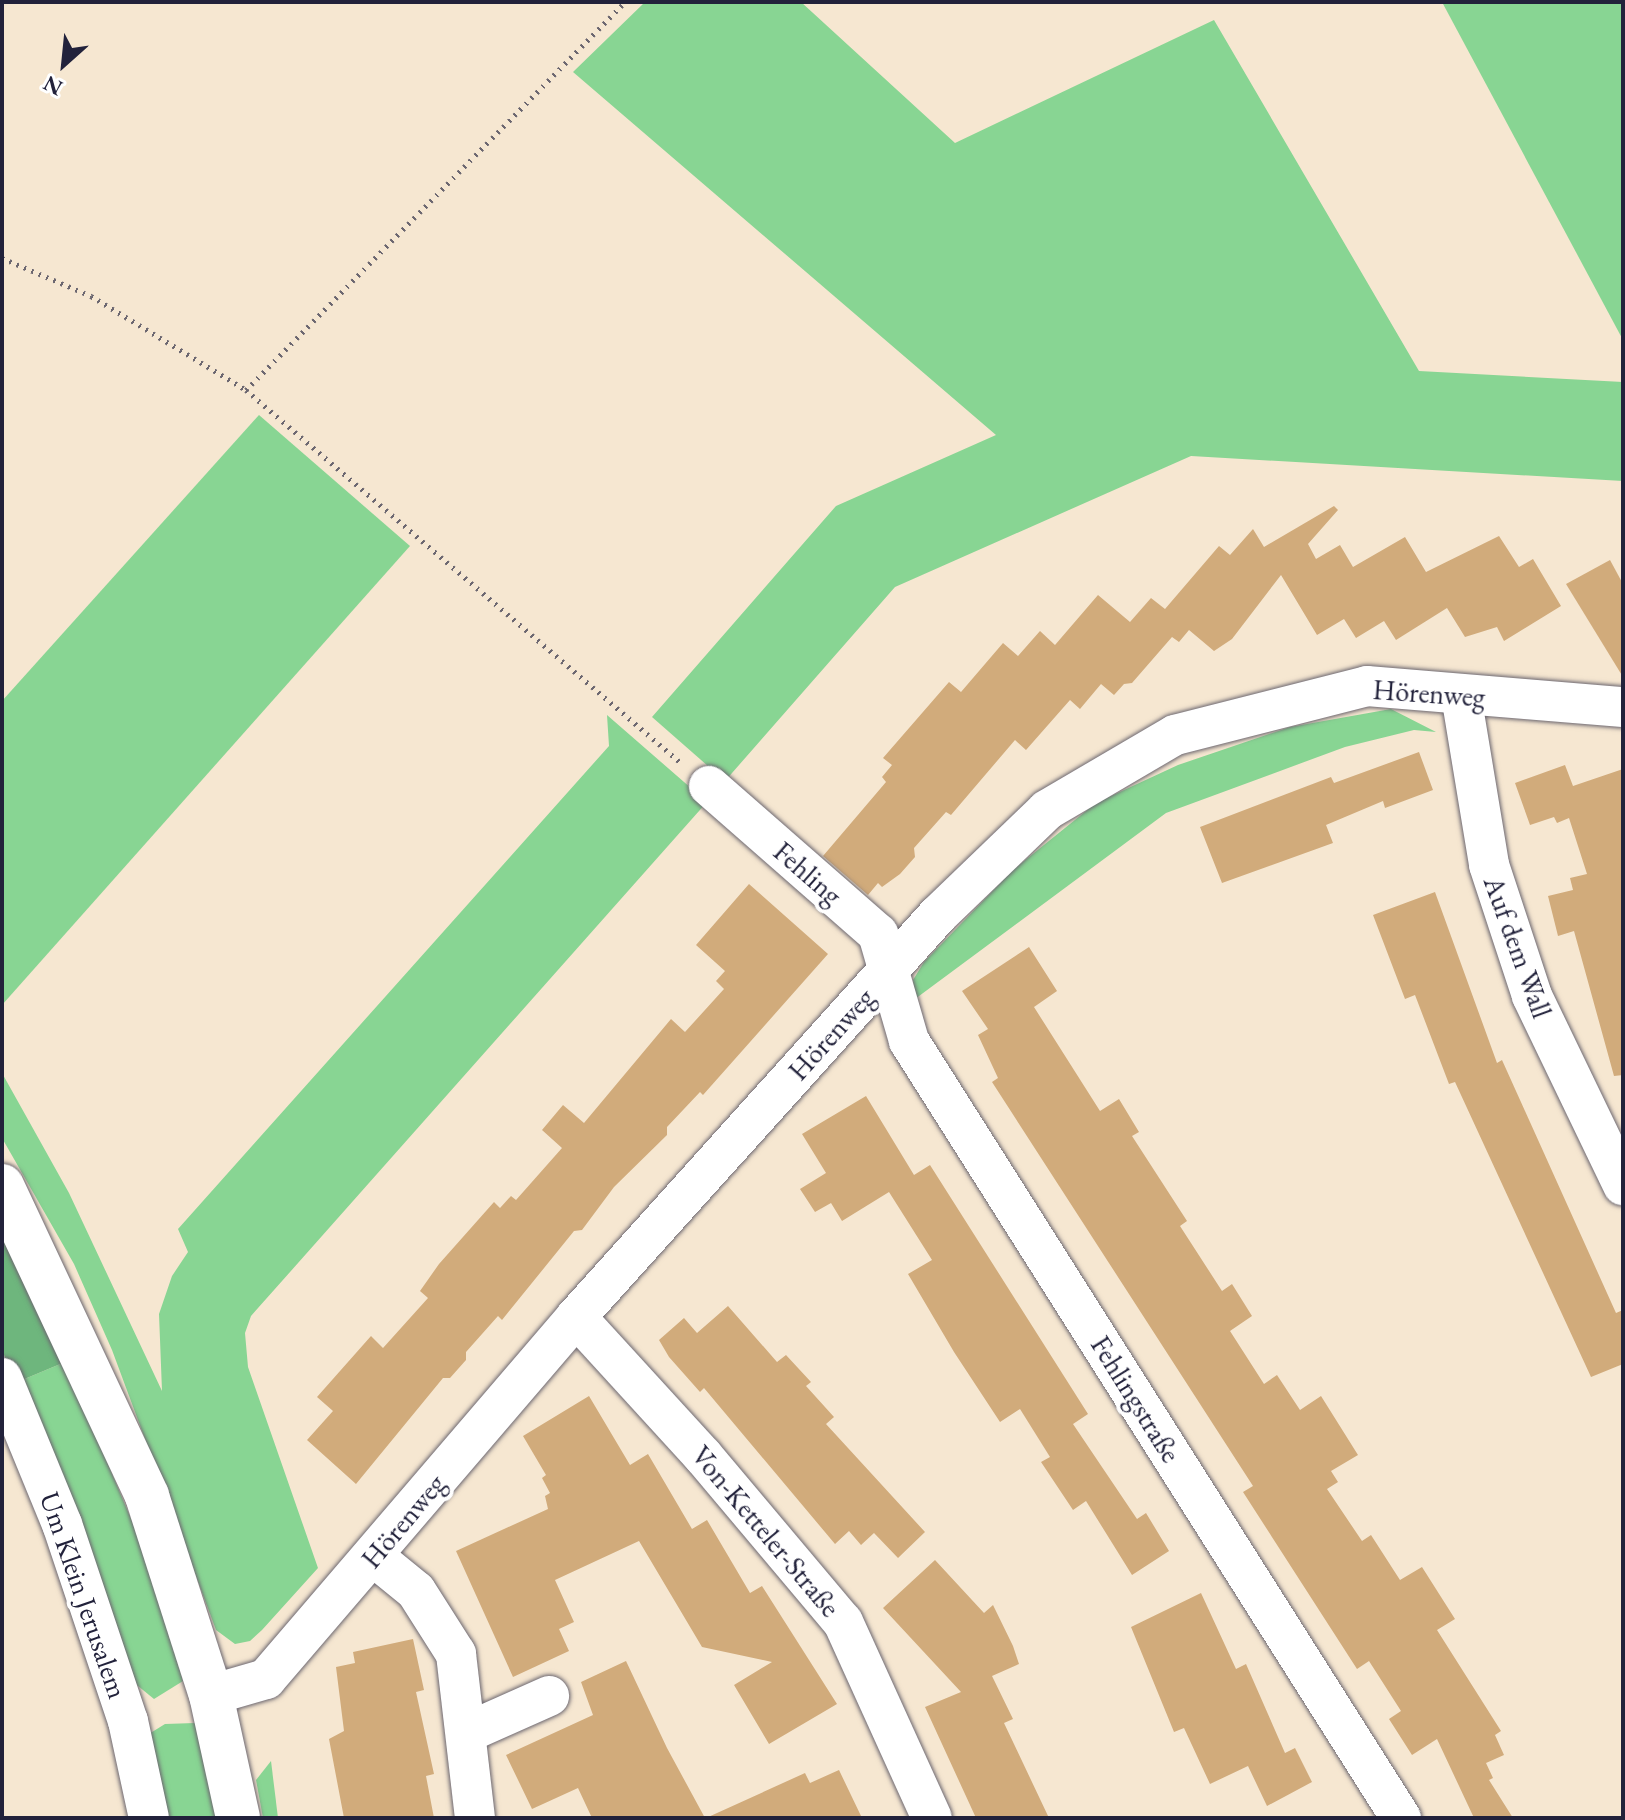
<!DOCTYPE html>
<meta charset="utf-8">
<style>
body{margin:0}
#map{position:relative;width:1625px;height:1820px;overflow:hidden;background:#f6e7d1;font-family:"EB Garamond",serif}
div>[style]{position:absolute}
.green>*{inset:0;background:#88d593}
.forest>*{inset:0;background:#6eb67d}
.building>*{inset:0;background:#d1ab7b}
.path>*{height:5px;margin-top:-2.5px;transform-origin:0;background:repeating-linear-gradient(90deg,#6c6770 0 2px,transparent 0 8px)}
.roads{filter:drop-shadow(0 0 2px #6c6770) drop-shadow(0 0 2px #6c6770)}
.street>*{height:40px;margin:-20px;padding:0 20px;transform-origin:20px;border-radius:20px;background:#fff}
.secondary>*{height:44px;margin:-22px;padding:0 22px;transform-origin:22px;border-radius:22px;background:#fff}
span{translate:-50% -50%;white-space:nowrap;text-align:center;line-height:1.15;-webkit-text-stroke:8px #fff;paint-order:stroke}
.street-label{font-size:28px;color:#22223b}
.frame{position:absolute;inset:0;border:4px solid #22223b;pointer-events:none}
.north{position:absolute;left:24px;top:24px;width:80px;height:80px;-webkit-text-stroke:6px #fff;paint-order:stroke;rotate:207deg;font-size:22px;font-weight:700;line-height:32px;text-align:center;color:#22223b}
.north::after{content:'';display:block;margin:auto;width:28px;height:36px;background:#22223b;clip-path:polygon(50% 0,100% 100%,50% 72%,0 100%)}
</style>
<div id="map">
<div class="green">
<i style="clip-path:polygon(645px 2px,801px 2px,955px 143px,1214px 20px,1419px 371px,1623px 382px,1623px 481px,1191px 456px,895px 587px,725px 781px,652px 717px,836px 506px,996px 435px,573px 72px)"></i>
<i style="clip-path:polygon(1442px 2px,1623px 2px,1623px 340px)"></i>
<i style="clip-path:polygon(259px 415px,410px 546px,2px 1005px,2px 701px)"></i>
<i style="clip-path:polygon(1391px 709px,1436px 732px,1414px 730px,1345px 747px,1166px 813px,915px 999px,913px 980px,924px 962px,1013px 870px,1096px 803px,1178px 765px,1290px 727px)"></i>
<i style="clip-path:polygon(607px 715px,707px 802px,251px 1316px,245px 1333px,248px 1367px,318px 1568px,262px 1630px,250px 1641px,235px 1644px,216px 1630px,112px 1350px,74px 1264px,2px 1138px,2px 1073px,69px 1193px,162px 1391px,159px 1314px,172px 1276px,188px 1252px,178px 1229px,609px 746px)"></i>
<i style="clip-path:polygon(65px 1362px,142px 1545px,183px 1681px,154px 1699px,127px 1677px,15px 1383px)"></i>
<i style="clip-path:polygon(195px 1723px,217px 1818px,161px 1818px,144px 1737px,165px 1724px)"></i>
<i style="clip-path:polygon(271px 1761px,278px 1818px,263px 1818px,256px 1780px)"></i>
</div>
<div class="forest">
<i style="clip-path:polygon(2px 1232px,65px 1362px,15px 1383px,2px 1350px)"></i>
</div>
<div class="building">
<i style="clip-path:polygon(1334px 506px,1338px 510px,1308px 544px,1316px 559px,1340px 545px,1353px 567px,1405px 537px,1426px 572px,1499px 536px,1519px 567px,1533px 559px,1561px 606px,1504px 641px,1497px 627px,1465px 637px,1447px 608px,1396px 640px,1384px 621px,1356px 638px,1344px 619px,1317px 635px,1281px 575px,1232px 639px,1214px 651px,1189px 630px,1179px 642px,1172px 637px,1132px 683px,1124px 684px,1114px 695px,1101px 684px,1080px 709px,1070px 700px,1026px 750px,1015px 740px,951px 815px,946px 812px,914px 848px,915px 857px,900px 874px,882px 887px,878px 883px,868px 895px,823px 856px,886px 782px,882px 777px,892px 765px,883px 758px,949px 682px,961px 692px,1003px 643px,1018px 656px,1040px 631px,1055px 645px,1098px 595px,1130px 622px,1151px 598px,1165px 609px,1219px 546px,1230px 555px,1253px 529px,1264px 547px)"></i>
<i style="clip-path:polygon(1610px 560px,1623px 584px,1623px 677px,1566px 584px)"></i>
<i style="clip-path:polygon(1419px 752px,1433px 790px,1385px 808px,1383px 801px,1326px 825px,1333px 843px,1222px 883px,1200px 827px,1331px 777px,1334px 783px)"></i>
<i style="clip-path:polygon(1565px 765px,1573px 786px,1623px 769px,1623px 1075px,1614px 1076px,1574px 931px,1558px 936px,1548px 896px,1573px 890px,1570px 878px,1587px 874px,1569px 818px,1557px 823px,1554px 817px,1530px 825px,1515px 783px)"></i>
<i style="clip-path:polygon(749px 884px,828px 954px,703px 1095px,700px 1092px,667px 1127px,667px 1135px,614px 1187px,582px 1230px,574px 1231px,502px 1320px,498px 1316px,466px 1352px,466px 1360px,450px 1378px,443px 1378px,356px 1484px,307px 1440px,333px 1411px,317px 1397px,371px 1336px,383px 1348px,428px 1298px,420px 1291px,439px 1264px,494px 1202px,500px 1208px,511px 1196px,516px 1200px,562px 1148px,542px 1130px,563px 1105px,584px 1123px,671px 1019px,685px 1032px,724px 989px,716px 981px,725px 971px,696px 945px)"></i>
<i style="clip-path:polygon(1435px 892px,1497px 1063px,1502px 1060px,1616px 1313px,1623px 1310px,1623px 1364px,1591px 1377px,1455px 1082px,1449px 1084px,1415px 995px,1405px 999px,1373px 915px)"></i>
<i style="clip-path:polygon(1029px 947px,1057px 991px,1034px 1007px,1100px 1111px,1119px 1099px,1139px 1132px,1132px 1136px,1187px 1221px,1180px 1226px,1222px 1291px,1232px 1284px,1252px 1316px,1230px 1331px,1264px 1384px,1277px 1375px,1300px 1410px,1321px 1396px,1358px 1455px,1331px 1471px,1338px 1482px,1327px 1489px,1362px 1541px,1371px 1535px,1400px 1580px,1422px 1567px,1455px 1619px,1437px 1630px,1501px 1731px,1495px 1735px,1504px 1755px,1486px 1763px,1493px 1778px,1489px 1780px,1513px 1818px,1474px 1818px,1437px 1739px,1412px 1755px,1389px 1719px,1401px 1711px,1369px 1661px,1357px 1669px,1243px 1492px,1253px 1486px,992px 1082px,998px 1078px,978px 1035px,988px 1029px,962px 991px)"></i>
<i style="clip-path:polygon(866px 1096px,914px 1175px,930px 1165px,1088px 1414px,1073px 1424px,1137px 1519px,1146px 1513px,1169px 1551px,1132px 1575px,1086px 1501px,1073px 1510px,1041px 1462px,1050px 1457px,1020px 1409px,1000px 1422px,954px 1352px,908px 1274px,932px 1260px,889px 1192px,842px 1221px,831px 1203px,815px 1212px,800px 1189px,826px 1173px,802px 1134px)"></i>
<i style="clip-path:polygon(728px 1306px,777px 1362px,786px 1355px,811px 1382px,806px 1386px,834px 1417px,826px 1424px,925px 1532px,898px 1558px,874px 1533px,861px 1545px,849px 1531px,835px 1544px,704px 1388px,700px 1392px,669px 1357px,659px 1340px,684px 1318px,697px 1333px)"></i>
<i style="clip-path:polygon(589px 1396px,630px 1465px,648px 1454px,692px 1529px,707px 1520px,750px 1593px,762px 1586px,837px 1704px,769px 1744px,734px 1685px,772px 1662px,702px 1647px,639px 1541px,555px 1580px,574px 1622px,559px 1629px,569px 1651px,513px 1677px,456px 1551px,548px 1509px,545px 1496px,550px 1493px,542px 1478px,546px 1475px,523px 1436px)"></i>
<i style="clip-path:polygon(935px 1560px,984px 1613px,993px 1605px,1013px 1646px,1019px 1664px,992px 1676px,1013px 1719px,1004px 1723px,1049px 1818px,976px 1818px,925px 1707px,961px 1692px,883px 1608px)"></i>
<i style="clip-path:polygon(1201px 1593px,1236px 1669px,1246px 1664px,1285px 1753px,1295px 1748px,1312px 1782px,1267px 1806px,1248px 1766px,1210px 1784px,1184px 1728px,1174px 1732px,1131px 1627px)"></i>
<i style="clip-path:polygon(413px 1639px,424px 1690px,416px 1692px,434px 1774px,426px 1776px,434px 1818px,344px 1818px,329px 1739px,344px 1731px,336px 1667px,355px 1663px,353px 1652px)"></i>
<i style="clip-path:polygon(626px 1661px,667px 1748px,705px 1818px,592px 1818px,578px 1788px,532px 1809px,506px 1755px,593px 1715px,581px 1682px)"></i>
<i style="clip-path:polygon(839px 1770px,862px 1818px,706px 1818px,805px 1773px,810px 1783px)"></i>
</div>
<div class="path">
<i style="left:2px;top:258px;width:97px;rotate:23.1deg"></i>
<i style="left:91px;top:296px;width:181px;rotate:31.2deg"></i>
<i style="left:246px;top:390px;width:573px;rotate:40.61deg"></i>
<i style="left:246px;top:390px;width:542px;rotate:-45.67deg"></i>
</div>
<div class="roads">
<div class="street">
<i style="left:1461px;top:695px;width:172px;rotate:80.6deg"></i>
<i style="left:1489px;top:865px;width:138px;rotate:71.8deg"></i>
<i style="left:1532px;top:996px;width:210px;rotate:64.3deg"></i>
<i style="left:709px;top:786px;width:225px;rotate:41.2deg"></i>
<i style="left:878px;top:934px;width:111px;rotate:73.8deg"></i>
<i style="left:909px;top:1041px;width:920px;rotate:57.66deg"></i>
<i style="left:576px;top:1317px;width:188px;rotate:47.6deg"></i>
<i style="left:703px;top:1456px;width:217px;rotate:49.9deg"></i>
<i style="left:843px;top:1622px;width:215px;rotate:65.6deg"></i>
<i style="left:2px;top:1378px;width:158px;rotate:67.7deg"></i>
<i style="left:62px;top:1524px;width:208px;rotate:71.5deg"></i>
<i style="left:128px;top:1721px;width:99px;rotate:77.8deg"></i>
<i style="left:373px;top:1556px;width:55px;rotate:39.1deg"></i>
<i style="left:416px;top:1591px;width:75px;rotate:57.6deg"></i>
<i style="left:456px;top:1654px;width:165px;rotate:83.4deg"></i>
<i style="left:211px;top:1695px;width:57px;rotate:-16.2deg"></i>
<i style="left:266px;top:1679px;width:477px;rotate:-49.4deg"></i>
<i style="left:576px;top:1317px;width:541px;rotate:-48deg"></i>
<i style="left:938px;top:915px;width:151px;rotate:-43.9deg"></i>
<i style="left:1047px;top:810px;width:148px;rotate:-30.4deg"></i>
<i style="left:1175px;top:735px;width:198px;rotate:-14.3deg"></i>
<i style="left:1367px;top:686px;width:257px;rotate:4.7deg"></i>
<i style="left:466px;top:1733px;width:91px;rotate:-24deg"></i>
</div>
<div class="secondary">
<i style="left:2px;top:1186px;width:342px;rotate:64.9deg"></i>
<i style="left:147px;top:1496px;width:209px;rotate:72.2deg"></i>
<i style="left:211px;top:1695px;width:126px;rotate:77.6deg"></i>
</div>
</div>
<div class="street-label">
<span style="left:1429px;top:693px;rotate:4deg">Hörenweg</span>
<span style="left:808px;top:873px;rotate:41deg">Fehling</span>
<span style="left:1518px;top:947px;rotate:70deg">Auf dem Wall</span>
<span style="left:831px;top:1034px;rotate:-48deg">Hörenweg</span>
<span style="left:1136px;top:1399px;rotate:58deg">Fehlingstraße</span>
<span style="left:403px;top:1521px;rotate:-50deg">Hörenweg</span>
<span style="left:766px;top:1531px;rotate:50deg">Von-Ketteler-Straße</span>
<span style="left:84px;top:1595px;rotate:71deg">Um Klein Jerusalem</span>
</div>
<div class="frame"></div>
<div class="north">N</div>
</div>
